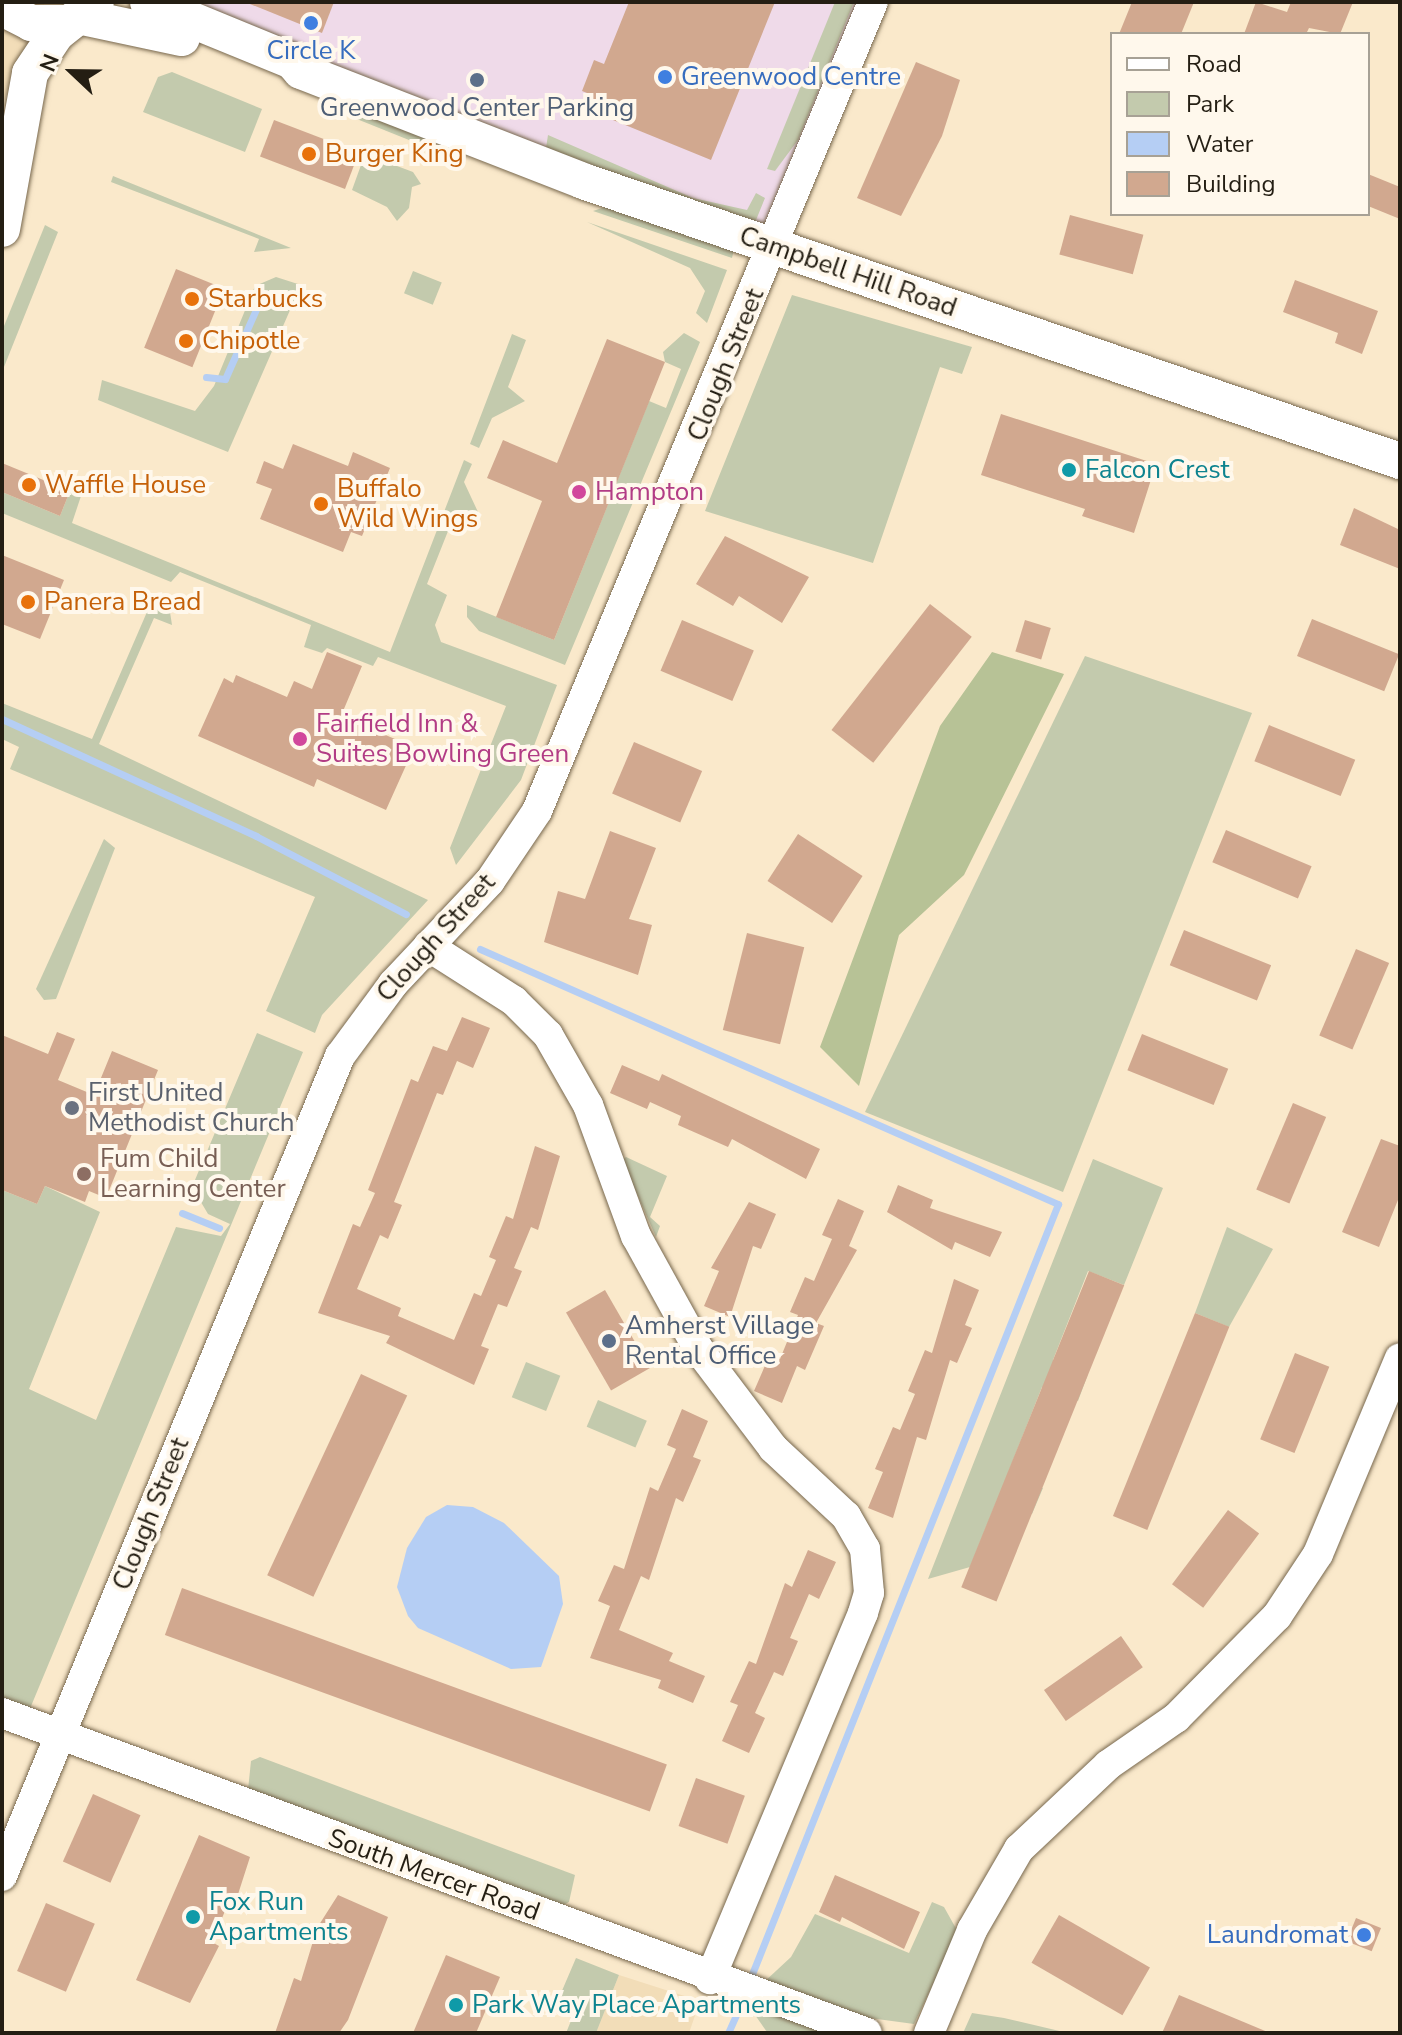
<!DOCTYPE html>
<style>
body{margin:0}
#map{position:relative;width:1402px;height:2035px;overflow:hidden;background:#fae9cb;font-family:"Nunito Sans",sans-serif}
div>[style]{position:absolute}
.commercial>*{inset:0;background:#efdae9}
.built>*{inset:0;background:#f2ddb8}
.green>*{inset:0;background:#c3caad;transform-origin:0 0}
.forest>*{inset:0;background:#b7c296}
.water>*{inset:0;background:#b5cef4}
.stream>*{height:7px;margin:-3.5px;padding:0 3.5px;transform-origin:3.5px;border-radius:3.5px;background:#b5cef4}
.building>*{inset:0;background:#d1a88f;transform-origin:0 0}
.roads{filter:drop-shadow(0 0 2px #77674d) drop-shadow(0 0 2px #77674d)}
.minor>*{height:30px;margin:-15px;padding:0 15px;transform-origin:15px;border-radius:15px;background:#fff}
.major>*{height:36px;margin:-18px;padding:0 18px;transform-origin:18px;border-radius:18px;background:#fff}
.dots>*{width:22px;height:22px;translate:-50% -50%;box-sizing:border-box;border:4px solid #fff8ec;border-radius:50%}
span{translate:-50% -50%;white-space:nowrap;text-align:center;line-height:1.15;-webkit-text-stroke:8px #fff8ec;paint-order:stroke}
.shop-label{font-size:26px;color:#366cbe}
.left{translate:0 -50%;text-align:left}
.right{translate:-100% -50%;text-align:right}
.service-label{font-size:26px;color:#4e5e75}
.food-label{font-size:26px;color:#c56008}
.street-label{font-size:26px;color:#241e13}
.culture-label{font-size:26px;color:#0d838f}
.hotel-label{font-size:26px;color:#b23c85}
.worship-label{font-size:26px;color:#5b616d}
.education-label{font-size:26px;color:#785e54}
.frame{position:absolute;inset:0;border:4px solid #241e13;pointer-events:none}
.legend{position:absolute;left:1110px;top:32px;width:260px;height:184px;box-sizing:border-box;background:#fff8ec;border:2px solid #a7a195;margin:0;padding:10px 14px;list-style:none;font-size:24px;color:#241e13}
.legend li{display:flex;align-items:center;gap:16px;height:40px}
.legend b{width:40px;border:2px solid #a7a195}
.north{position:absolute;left:32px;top:32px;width:80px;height:80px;-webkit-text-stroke:6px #fff8ec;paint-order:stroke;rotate:292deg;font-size:22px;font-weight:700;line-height:32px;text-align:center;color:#241e13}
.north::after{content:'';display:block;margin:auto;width:28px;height:36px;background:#241e13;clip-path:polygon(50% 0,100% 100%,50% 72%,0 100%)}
</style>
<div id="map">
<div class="commercial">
<i style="clip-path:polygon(168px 2px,873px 2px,774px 247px)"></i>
</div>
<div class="built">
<i style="clip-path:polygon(2px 2px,45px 2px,2px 106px)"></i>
<i style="clip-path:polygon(619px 1975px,700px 2001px,689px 2033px,596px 2033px)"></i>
</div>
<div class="green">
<i style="clip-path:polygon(835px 2px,854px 2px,798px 140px,775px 171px,767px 169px)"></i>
<i style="clip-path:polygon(172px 72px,262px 109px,245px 152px,143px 112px,158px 77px)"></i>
<i style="left:332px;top:96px;width:108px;height:12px;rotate:22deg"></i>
<i style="clip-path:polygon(548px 135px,693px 198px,747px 210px,756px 193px,765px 198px,754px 225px,546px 148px)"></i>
<i style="clip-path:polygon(365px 154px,413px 172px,421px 184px,412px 187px,409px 208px,397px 221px,387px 207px,352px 190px)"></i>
<i style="clip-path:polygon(113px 176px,291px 248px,254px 252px,259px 239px,111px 182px)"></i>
<i style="clip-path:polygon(617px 203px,735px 245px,732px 258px,593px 211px)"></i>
<i style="clip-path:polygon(587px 222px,727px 270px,707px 323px,696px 313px,705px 291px,690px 268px)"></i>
<i style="clip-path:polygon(45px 225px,58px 232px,2px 372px,2px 331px)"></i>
<i style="left:413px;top:271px;width:31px;height:24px;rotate:22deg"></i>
<i style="clip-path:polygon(276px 277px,301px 285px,228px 452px,98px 400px,102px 380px,195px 411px,214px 386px,255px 286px)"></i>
<i style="clip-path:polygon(792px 295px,972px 347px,962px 374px,940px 367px,873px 563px,705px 511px)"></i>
<i style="clip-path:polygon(684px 333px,700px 342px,565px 665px,479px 631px,467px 617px,467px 605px,554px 640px,649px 401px,666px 408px,681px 369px,665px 362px,663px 352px)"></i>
<i style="clip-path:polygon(512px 334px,526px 340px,508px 387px,525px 401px,492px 418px,479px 448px,470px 444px)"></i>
<i style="clip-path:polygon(464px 460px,472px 464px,464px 482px,478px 512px,474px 522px,454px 516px,427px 584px,447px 595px,435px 625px,441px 642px,557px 685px,521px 780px,456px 865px,450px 848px,506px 706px,378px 657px,373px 666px,327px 648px,322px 653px,304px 647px,311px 625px,180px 572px,171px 582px,2px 513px,2px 492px,60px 516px,70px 491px,81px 496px,72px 523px,390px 652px)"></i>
<i style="clip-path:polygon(150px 605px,170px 612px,172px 625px,154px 618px,99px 744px,428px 900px,322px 1015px,315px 1033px,266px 1011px,315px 897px,10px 769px,19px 747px,2px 739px,2px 703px,92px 739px)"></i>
<i style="clip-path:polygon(1085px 656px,1252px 713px,1063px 1192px,865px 1112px)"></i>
<i style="clip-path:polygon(104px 839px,115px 848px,56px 999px,44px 1000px,36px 989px)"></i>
<i style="clip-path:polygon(257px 1033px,303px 1052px,29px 1711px,2px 1701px,2px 1190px,37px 1204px,45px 1186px,100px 1212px,29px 1389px,96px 1420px,176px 1227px,221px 1236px,230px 1224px,208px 1214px,192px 1187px)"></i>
<i style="clip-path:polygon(626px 1157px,667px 1176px,650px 1217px,660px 1226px,656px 1237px,622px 1160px)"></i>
<i style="clip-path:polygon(1093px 1159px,1163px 1188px,1124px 1285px,1088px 1271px,1053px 1360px,1088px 1374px,1078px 1401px,1042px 1387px,1008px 1473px,1043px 1488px,1032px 1514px,997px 1500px,970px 1567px,928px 1579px)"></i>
<i style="clip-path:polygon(1227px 1227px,1273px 1249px,1229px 1327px,1195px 1313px)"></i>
<i style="left:526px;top:1362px;width:37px;height:38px;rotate:22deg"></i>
<i style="left:598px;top:1400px;width:53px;height:29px;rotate:23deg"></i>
<i style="clip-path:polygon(260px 1757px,575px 1875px,569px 1902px,558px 1908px,248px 1790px,251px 1761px)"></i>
<i style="clip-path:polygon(932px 1902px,944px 1907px,958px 1932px,914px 2024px,855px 2016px,763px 1983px,791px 1957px,815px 1914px,909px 1953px)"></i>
<i style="clip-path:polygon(576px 1958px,619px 1975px,596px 2033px,566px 2033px,577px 2006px,558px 2000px)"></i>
<i style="clip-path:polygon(748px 2005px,827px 2033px,767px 2032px)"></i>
<i style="clip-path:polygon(972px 2013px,1004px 2018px,1068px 2033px,963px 2033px)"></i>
</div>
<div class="forest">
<i style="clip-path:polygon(992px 652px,1064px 674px,964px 875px,899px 935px,859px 1086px,820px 1047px,940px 726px)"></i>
</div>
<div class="water">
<i style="clip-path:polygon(447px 1505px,473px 1507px,504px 1523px,559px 1576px,563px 1604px,541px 1667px,511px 1669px,418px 1628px,408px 1616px,397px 1587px,407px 1548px,426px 1517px)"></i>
</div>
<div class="stream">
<i style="left:206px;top:377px;width:19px;rotate:6deg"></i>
<i style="left:225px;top:379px;width:79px;rotate:-66deg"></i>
<i style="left:2px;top:719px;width:280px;rotate:24.7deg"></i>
<i style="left:256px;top:836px;width:169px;rotate:27.5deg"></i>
<i style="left:480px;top:949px;width:632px;rotate:23.81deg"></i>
<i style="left:1058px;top:1204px;width:829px;rotate:111.67deg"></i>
<i style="left:182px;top:1213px;width:40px;rotate:22deg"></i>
<i style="left:728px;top:2033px;width:27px;rotate:-66deg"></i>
</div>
<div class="building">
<i style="clip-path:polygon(245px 2px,334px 2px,322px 33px)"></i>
<i style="clip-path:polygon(629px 2px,775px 2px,711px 160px,586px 109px,592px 95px,582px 91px,594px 60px,604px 64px)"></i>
<i style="clip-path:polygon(1132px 2px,1194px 2px,1181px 34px,1119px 34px)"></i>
<i style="clip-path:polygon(1256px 2px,1287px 12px,1291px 2px,1353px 2px,1340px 34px,1309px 28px,1306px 34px,1244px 34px)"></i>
<i style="clip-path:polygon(916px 62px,960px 80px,942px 136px,901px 216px,857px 198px)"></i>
<i style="left:274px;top:120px;width:91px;height:39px;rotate:21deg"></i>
<i style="clip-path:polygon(1368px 174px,1400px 187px,1400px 219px,1368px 206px)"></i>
<i style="left:1070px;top:215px;width:76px;height:41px;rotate:15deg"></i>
<i style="left:176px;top:269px;width:52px;height:85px;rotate:22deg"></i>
<i style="clip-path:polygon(1295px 280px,1378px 311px,1362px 354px,1335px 343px,1338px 333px,1283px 312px)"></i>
<i style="clip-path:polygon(607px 339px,665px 362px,554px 640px,496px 617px,542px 501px,487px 478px,503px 440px,557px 463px)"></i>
<i style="clip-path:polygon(1001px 414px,1156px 464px,1134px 533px,1082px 516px,1085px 509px,981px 475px)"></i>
<i style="clip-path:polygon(293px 444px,348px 466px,353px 452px,390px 468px,362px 536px,351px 532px,343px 552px,260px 519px,272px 489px,256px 483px,264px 461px,283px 469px)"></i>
<i style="clip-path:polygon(2px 463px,70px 491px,60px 516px,2px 492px)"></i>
<i style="clip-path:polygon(1354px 508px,1400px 530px,1400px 569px,1340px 545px)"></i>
<i style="clip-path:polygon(725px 536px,809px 577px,782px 623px,739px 596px,733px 606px,696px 584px)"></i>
<i style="clip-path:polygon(2px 555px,64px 580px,40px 639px,2px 624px)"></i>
<i style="left:930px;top:604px;width:53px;height:160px;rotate:38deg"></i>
<i style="left:1312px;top:619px;width:94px;height:40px;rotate:22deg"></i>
<i style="left:682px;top:620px;width:78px;height:55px;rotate:23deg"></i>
<i style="left:1025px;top:620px;width:27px;height:33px;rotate:17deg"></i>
<i style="clip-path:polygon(327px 652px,362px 666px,341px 716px,402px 742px,396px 755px,408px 761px,386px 810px,317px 779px,314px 787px,198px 736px,224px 678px,233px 683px,236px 675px,287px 697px,294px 681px,312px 689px)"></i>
<i style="left:1269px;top:725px;width:93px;height:39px;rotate:22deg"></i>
<i style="left:634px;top:742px;width:74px;height:56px;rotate:23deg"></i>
<i style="left:1226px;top:830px;width:93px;height:35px;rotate:23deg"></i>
<i style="clip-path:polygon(610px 831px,656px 848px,629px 919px,652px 925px,638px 975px,544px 942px,558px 891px,585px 899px)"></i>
<i style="left:798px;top:834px;width:77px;height:56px;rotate:33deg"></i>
<i style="left:1184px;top:930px;width:94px;height:38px;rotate:22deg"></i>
<i style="left:747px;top:933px;width:59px;height:100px;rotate:14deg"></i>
<i style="left:1356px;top:949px;width:36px;height:94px;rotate:23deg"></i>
<i style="clip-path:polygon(462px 1017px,490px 1028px,473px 1068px,457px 1061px,443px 1095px,437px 1093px,394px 1202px,402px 1205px,388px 1239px,380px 1235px,357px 1289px,401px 1308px,398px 1316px,454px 1340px,474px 1293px,481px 1296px,496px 1260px,489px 1257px,506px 1216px,513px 1219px,535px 1146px,560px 1156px,538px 1230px,531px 1227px,514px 1268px,522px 1271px,507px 1307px,498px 1304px,481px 1346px,489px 1349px,474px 1385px,386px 1343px,390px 1336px,318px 1313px,353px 1224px,360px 1227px,375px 1193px,368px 1190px,411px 1079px,418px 1082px,433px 1046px,447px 1051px)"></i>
<i style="clip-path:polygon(57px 1032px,75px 1039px,58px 1080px,94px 1095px,112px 1051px,158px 1070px,106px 1198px,89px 1191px,85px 1202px,45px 1186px,37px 1204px,2px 1190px,2px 1035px,48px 1054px)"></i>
<i style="left:1142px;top:1034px;width:93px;height:39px;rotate:22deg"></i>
<i style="clip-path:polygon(622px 1065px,659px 1081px,662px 1074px,820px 1149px,806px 1179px,732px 1139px,728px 1147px,678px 1125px,681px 1116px,650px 1102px,647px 1109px,610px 1093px)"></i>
<i style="left:1293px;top:1103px;width:36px;height:94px;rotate:23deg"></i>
<i style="clip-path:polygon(1381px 1139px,1400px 1146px,1400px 1195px,1379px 1247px,1342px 1232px)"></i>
<i style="clip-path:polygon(898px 1185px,933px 1200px,930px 1208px,1002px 1232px,990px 1257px,955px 1242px,952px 1250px,887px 1212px)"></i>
<i style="clip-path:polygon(838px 1199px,864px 1211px,849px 1246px,857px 1250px,816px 1323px,824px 1326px,805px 1370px,797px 1366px,782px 1403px,754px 1391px,770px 1354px,780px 1359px,798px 1315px,790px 1312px,805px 1277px,814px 1281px,832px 1239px,822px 1235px)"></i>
<i style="clip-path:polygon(749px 1202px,776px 1214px,761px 1249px,753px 1246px,730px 1317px,704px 1306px,719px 1271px,711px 1268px)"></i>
<i style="left:1089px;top:1271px;width:38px;height:341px;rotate:22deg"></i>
<i style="clip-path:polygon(954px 1279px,979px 1290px,965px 1325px,972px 1328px,957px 1363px,950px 1360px,926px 1440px,917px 1437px,893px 1518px,868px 1508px,883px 1472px,875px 1469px,893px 1427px,900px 1430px,915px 1394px,908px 1391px,925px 1350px,932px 1353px)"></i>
<i style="left:605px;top:1290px;width:90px;height:45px;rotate:60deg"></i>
<i style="left:1195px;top:1313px;width:37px;height:219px;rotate:22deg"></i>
<i style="left:1295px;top:1353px;width:37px;height:93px;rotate:22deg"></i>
<i style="left:361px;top:1374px;width:51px;height:222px;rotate:25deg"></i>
<i style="clip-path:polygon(682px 1409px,708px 1421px,693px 1457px,701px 1460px,683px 1502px,676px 1498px,649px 1580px,641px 1576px,619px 1630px,673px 1653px,669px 1661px,705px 1676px,693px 1703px,658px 1688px,661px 1680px,590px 1658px,610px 1606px,598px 1601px,614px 1565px,624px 1569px,650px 1487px,658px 1491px,676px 1449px,667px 1445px)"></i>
<i style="left:1228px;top:1510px;width:39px;height:93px;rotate:37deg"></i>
<i style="clip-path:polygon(808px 1550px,836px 1562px,819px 1599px,809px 1594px,790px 1638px,798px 1641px,783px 1676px,774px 1672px,755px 1713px,765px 1718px,749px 1753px,722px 1741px,738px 1705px,730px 1702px,749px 1661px,756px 1664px,785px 1583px,792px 1587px)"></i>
<i style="left:182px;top:1588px;width:516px;height:50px;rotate:20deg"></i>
<i style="left:1121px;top:1636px;width:38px;height:94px;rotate:55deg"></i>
<i style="left:696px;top:1778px;width:52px;height:51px;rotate:20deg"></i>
<i style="left:93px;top:1794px;width:52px;height:74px;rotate:24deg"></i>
<i style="clip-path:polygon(199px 1835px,250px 1857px,232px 1913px,225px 1911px,212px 1942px,219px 1946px,190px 2003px,136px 1980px)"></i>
<i style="clip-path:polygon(835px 1875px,920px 1912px,904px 1949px,842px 1917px,840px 1922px,819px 1912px)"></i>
<i style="clip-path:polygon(338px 1895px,388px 1917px,348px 2020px,339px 2033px,275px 2033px,294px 1978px,301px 1981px,317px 1928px)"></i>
<i style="left:46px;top:1903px;width:53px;height:74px;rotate:23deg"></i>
<i style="left:1059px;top:1915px;width:105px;height:55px;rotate:30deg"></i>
<i style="left:1356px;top:1918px;width:27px;height:25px;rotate:22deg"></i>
<i style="clip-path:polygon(446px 1955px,500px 1977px,476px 2033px,413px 2033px)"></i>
<i style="clip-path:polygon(1179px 1995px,1270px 2033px,1162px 2033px)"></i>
</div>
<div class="roads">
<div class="minor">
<i style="left:428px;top:946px;width:102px;rotate:32.6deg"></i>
<i style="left:514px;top:1001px;width:48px;rotate:45deg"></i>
<i style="left:548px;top:1035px;width:81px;rotate:60.3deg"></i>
<i style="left:588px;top:1105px;width:140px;rotate:69.9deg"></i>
<i style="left:636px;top:1236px;width:130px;rotate:61.1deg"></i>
<i style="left:699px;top:1350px;width:123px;rotate:52.9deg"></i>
<i style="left:773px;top:1448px;width:100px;rotate:43deg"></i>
<i style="left:846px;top:1516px;width:38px;rotate:60deg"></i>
<i style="left:865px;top:1549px;width:44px;rotate:84.8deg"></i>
<i style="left:869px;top:1593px;width:21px;rotate:107deg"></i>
<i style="left:863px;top:1613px;width:397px;rotate:112.7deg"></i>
<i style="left:2px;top:1713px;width:922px;rotate:20.3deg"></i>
<i style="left:2px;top:1876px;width:887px;rotate:-67.6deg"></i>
<i style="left:340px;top:1056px;width:89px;rotate:-53.6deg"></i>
<i style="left:393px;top:984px;width:141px;rotate:-46.7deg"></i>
<i style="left:490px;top:881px;width:84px;rotate:-56.1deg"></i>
<i style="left:537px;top:811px;width:876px;rotate:-67.45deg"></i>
<i style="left:929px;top:2033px;width:112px;rotate:-67.3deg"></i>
<i style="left:972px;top:1930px;width:94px;rotate:-59.9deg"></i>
<i style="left:1019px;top:1849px;width:122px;rotate:-43.3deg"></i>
<i style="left:1108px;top:1765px;width:83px;rotate:-34.7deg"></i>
<i style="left:1176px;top:1718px;width:144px;rotate:-45.3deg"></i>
<i style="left:1277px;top:1616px;width:74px;rotate:-56.5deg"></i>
<i style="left:1318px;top:1554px;width:212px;rotate:-67.3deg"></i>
</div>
<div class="major">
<i style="left:148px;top:2px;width:156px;rotate:22.3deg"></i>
<i style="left:292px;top:61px;width:13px;rotate:48deg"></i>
<i style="left:301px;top:71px;width:303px;rotate:21.3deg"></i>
<i style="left:583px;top:181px;width:864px;rotate:18.92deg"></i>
<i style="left:2px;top:8px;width:33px;rotate:27deg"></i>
<i style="left:31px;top:23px;width:38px"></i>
<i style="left:82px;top:17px;width:102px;rotate:11.9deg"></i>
<i style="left:2px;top:229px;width:158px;rotate:-79.8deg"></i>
<i style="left:30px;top:73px;width:47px;rotate:-56.3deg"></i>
<i style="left:56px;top:34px;width:51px;rotate:-38.7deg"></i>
</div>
</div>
<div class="dots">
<i style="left:311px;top:23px;background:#3f7fe0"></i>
<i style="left:665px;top:77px;background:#3f7fe0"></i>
<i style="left:477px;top:80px;background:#5c6f8a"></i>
<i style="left:309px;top:154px;background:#e8710a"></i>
<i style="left:192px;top:299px;background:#e8710a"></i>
<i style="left:186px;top:341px;background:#e8710a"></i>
<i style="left:1069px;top:470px;background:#0f9aa8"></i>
<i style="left:29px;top:485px;background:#e8710a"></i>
<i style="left:579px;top:492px;background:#d1479c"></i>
<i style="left:321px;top:504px;background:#e8710a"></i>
<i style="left:28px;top:602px;background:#e8710a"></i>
<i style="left:300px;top:739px;background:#d1479c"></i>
<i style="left:72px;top:1108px;background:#6b7280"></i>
<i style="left:84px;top:1174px;background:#8d6e63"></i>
<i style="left:609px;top:1341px;background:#5c6f8a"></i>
<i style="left:193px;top:1917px;background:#0f9aa8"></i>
<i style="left:1364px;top:1935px;background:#3f7fe0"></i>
<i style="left:456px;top:2005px;background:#0f9aa8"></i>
</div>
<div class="shop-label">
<span style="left:311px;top:51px">Circle K</span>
<span class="left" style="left:681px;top:77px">Greenwood Centre</span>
<span class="right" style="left:1348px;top:1935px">Laundromat</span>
</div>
<div class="service-label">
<span style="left:477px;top:108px">Greenwood Center Parking</span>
<span class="left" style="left:625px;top:1341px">Amherst Village<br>Rental Office</span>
</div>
<div class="food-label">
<span class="left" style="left:325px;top:154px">Burger King</span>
<span class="left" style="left:208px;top:299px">Starbucks</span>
<span class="left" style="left:202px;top:341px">Chipotle</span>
<span class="left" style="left:45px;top:485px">Waffle House</span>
<span class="left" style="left:337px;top:504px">Buffalo<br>Wild Wings</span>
<span class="left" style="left:44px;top:602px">Panera Bread</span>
</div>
<div class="street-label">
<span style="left:848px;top:272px;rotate:19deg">Campbell Hill Road</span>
<span style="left:726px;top:365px;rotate:-68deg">Clough Street</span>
<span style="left:436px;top:938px;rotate:-48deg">Clough Street</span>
<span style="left:151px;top:1514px;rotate:-68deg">Clough Street</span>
<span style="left:434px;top:1875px;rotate:20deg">South Mercer Road</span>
</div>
<div class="culture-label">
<span class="left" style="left:1085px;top:470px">Falcon Crest</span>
<span class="left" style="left:209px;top:1917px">Fox Run<br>Apartments</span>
<span class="left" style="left:472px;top:2005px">Park Way Place Apartments</span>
</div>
<div class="hotel-label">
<span class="left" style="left:595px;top:492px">Hampton</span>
<span class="left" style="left:316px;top:739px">Fairfield Inn &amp;<br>Suites Bowling Green</span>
</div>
<div class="worship-label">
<span class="left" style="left:88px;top:1108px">First United<br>Methodist Church</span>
</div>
<div class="education-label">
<span class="left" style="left:100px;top:1174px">Fum Child<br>Learning Center</span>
</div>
<div class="frame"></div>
<ul class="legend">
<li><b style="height:10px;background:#fff"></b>Road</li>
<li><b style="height:22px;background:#c3caad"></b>Park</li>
<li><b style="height:22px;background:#b5cef4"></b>Water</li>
<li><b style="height:22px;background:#d1a88f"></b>Building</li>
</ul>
<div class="north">N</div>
</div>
